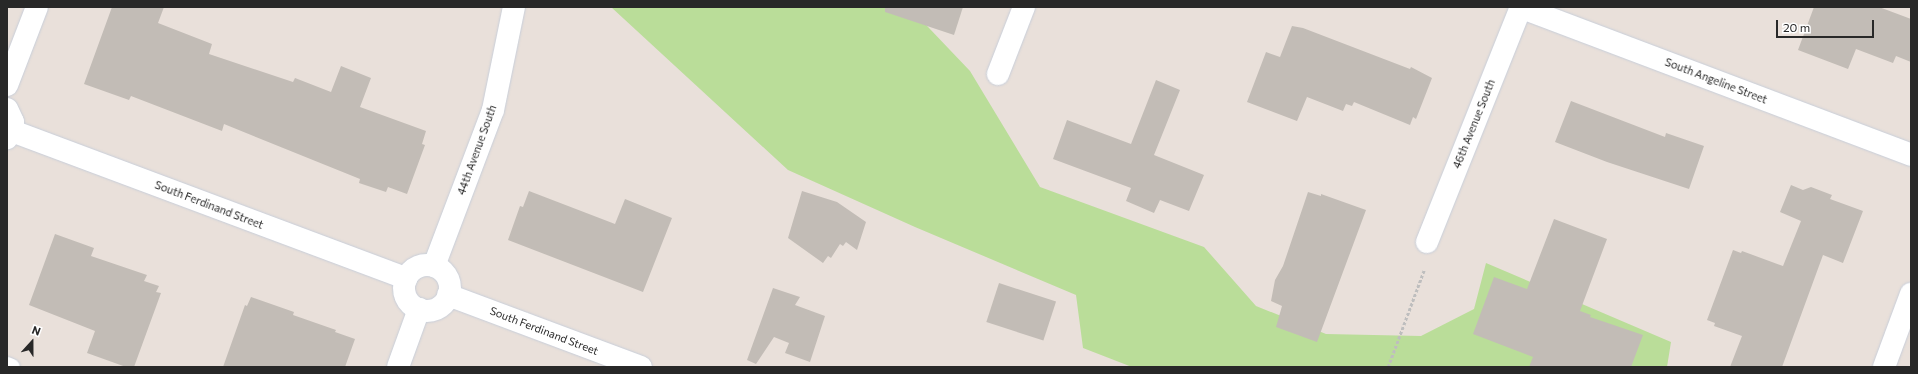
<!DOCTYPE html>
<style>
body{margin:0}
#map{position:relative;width:1918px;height:374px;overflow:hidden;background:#e9e0da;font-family:Commissioner,sans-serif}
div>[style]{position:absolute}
.green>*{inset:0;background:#badd99}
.building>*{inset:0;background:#c2bcb6;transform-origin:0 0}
.path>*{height:2.5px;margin-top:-1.25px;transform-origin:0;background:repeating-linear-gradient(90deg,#bebebe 0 3px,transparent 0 5px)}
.roads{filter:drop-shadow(0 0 1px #c8ced9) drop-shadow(0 0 1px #c8ced9)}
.lane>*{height:16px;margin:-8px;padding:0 8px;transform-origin:8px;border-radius:8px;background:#fff}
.street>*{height:22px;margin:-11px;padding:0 11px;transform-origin:11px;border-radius:11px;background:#fff}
.street>.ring{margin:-11px;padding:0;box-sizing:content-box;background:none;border:22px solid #fff;border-radius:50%}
span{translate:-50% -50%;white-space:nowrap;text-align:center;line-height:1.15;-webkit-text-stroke:4px #fff;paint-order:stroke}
.street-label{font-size:11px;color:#282828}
.frame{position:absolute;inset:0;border:8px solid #282828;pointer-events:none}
.north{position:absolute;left:12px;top:322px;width:40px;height:40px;-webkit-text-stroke:3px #fff;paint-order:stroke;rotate:21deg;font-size:11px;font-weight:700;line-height:16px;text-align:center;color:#282828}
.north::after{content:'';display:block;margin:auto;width:14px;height:18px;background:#282828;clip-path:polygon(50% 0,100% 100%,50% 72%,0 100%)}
.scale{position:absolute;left:1776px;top:20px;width:98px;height:18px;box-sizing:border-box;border:2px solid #282828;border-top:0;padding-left:5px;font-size:12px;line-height:14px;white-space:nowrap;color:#282828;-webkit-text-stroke:3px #fff;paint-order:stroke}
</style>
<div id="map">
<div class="green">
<i style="clip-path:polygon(611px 7px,909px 7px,970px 71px,1040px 187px,1204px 247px,1256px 306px,1326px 334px,1421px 336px,1474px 309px,1486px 263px,1671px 342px,1667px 367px,1132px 367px,1083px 348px,1076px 295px,915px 227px,788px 170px)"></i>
</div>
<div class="building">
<i style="clip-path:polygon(112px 7px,164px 7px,158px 23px,212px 44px,209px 54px,293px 82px,295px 78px,331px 92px,341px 66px,371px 78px,360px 107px,426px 131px,422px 144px,425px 145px,407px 194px,388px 187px,386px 192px,359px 183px,360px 179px,224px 124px,222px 131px,131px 96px,129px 100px,84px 84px)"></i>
<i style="clip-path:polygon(885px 7px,963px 7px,954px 35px,885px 12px)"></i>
<i style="clip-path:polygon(1814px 7px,1879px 7px,1911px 19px,1911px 62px,1896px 56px,1893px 63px,1856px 49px,1848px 69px,1798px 50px)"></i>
<i style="clip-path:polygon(1292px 26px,1303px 28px,1410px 69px,1411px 67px,1432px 78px,1416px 119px,1413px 117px,1410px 125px,1354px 102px,1352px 106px,1346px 104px,1343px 111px,1307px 97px,1297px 121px,1247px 102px,1266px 52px,1280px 57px)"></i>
<i style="clip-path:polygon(1156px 80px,1180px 90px,1154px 155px,1204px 175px,1189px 211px,1160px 200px,1154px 213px,1126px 201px,1131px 188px,1053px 159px,1067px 120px,1131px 144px)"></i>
<i style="clip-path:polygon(1571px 101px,1665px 137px,1666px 133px,1704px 146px,1689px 189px,1607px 162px,1555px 142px)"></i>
<i style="clip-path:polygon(1791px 185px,1803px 190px,1811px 187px,1832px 195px,1830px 199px,1863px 211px,1843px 263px,1823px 255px,1782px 367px,1730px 367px,1742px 336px,1714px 326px,1715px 323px,1707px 320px,1733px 250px,1741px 253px,1742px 251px,1783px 266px,1801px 221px,1780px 212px)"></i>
<i style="clip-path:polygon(529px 191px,615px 224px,625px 199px,672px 218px,643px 292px,508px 240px,520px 206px,523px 207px)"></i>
<i style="clip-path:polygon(802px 191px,837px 202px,866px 222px,857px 250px,846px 242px,843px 246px,840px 244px,831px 258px,828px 256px,823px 263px,788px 238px)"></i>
<i style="clip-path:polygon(1308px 192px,1321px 196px,1321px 194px,1366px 210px,1317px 342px,1276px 327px,1282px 306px,1271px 301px,1275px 280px,1283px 266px)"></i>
<i style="clip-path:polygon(1554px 219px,1607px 239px,1580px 311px,1591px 315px,1590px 317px,1643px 335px,1631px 367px,1529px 367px,1533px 357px,1473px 334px,1494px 277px,1527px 289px)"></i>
<i style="clip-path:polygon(55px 234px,94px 248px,91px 256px,147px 275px,144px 281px,159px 286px,156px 292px,161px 293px,134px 367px,126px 367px,87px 353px,95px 331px,29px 305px)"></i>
<i style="left:999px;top:283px;width:60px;height:41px;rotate:18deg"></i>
<i style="clip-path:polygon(773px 288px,800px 297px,795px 305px,825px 316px,810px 362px,785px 353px,789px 343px,774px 337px,756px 364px,747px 360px)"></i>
<i style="clip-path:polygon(251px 297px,294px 312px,293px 315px,336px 330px,335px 332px,355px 339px,345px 367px,223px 367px,245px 305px,247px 306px)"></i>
</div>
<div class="path">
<i style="left:1388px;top:367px;width:103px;rotate:-69.6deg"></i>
</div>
<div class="roads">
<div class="lane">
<i style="left:7px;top:365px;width:5px;rotate:22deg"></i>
</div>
<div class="street">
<i style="left:1520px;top:7px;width:418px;rotate:20.7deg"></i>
<i style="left:998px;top:74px;width:72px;rotate:-68.8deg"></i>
<i style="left:7px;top:85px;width:84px;rotate:-69deg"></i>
<i style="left:7px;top:109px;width:14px;rotate:65deg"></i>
<i style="left:13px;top:122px;width:6px;rotate:90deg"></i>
<i style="left:13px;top:128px;width:12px;rotate:121deg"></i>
<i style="left:12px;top:131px;width:421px;rotate:20.5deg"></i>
<i style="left:1427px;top:242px;width:253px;rotate:-68.2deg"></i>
<i class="ring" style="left:404px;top:265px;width:24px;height:24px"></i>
<i style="left:434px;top:266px;width:167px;rotate:-69.3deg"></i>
<i style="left:493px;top:110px;width:105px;rotate:-78.5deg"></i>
<i style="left:448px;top:295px;width:206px;rotate:20.5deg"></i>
<i style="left:398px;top:367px;width:62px;rotate:-70.1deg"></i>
<i style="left:1884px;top:367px;width:78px;rotate:-69.7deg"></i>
</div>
</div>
<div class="street-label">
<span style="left:1716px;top:81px;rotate:21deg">South Angeline Street</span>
<span style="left:1474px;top:124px;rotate:-68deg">46th Avenue South</span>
<span style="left:477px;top:150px;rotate:-70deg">44th Avenue South</span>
<span style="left:209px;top:205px;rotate:21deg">South Ferdinand Street</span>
<span style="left:544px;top:331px;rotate:21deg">South Ferdinand Street</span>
</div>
<div class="frame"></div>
<div class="north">N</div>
<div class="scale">20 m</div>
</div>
